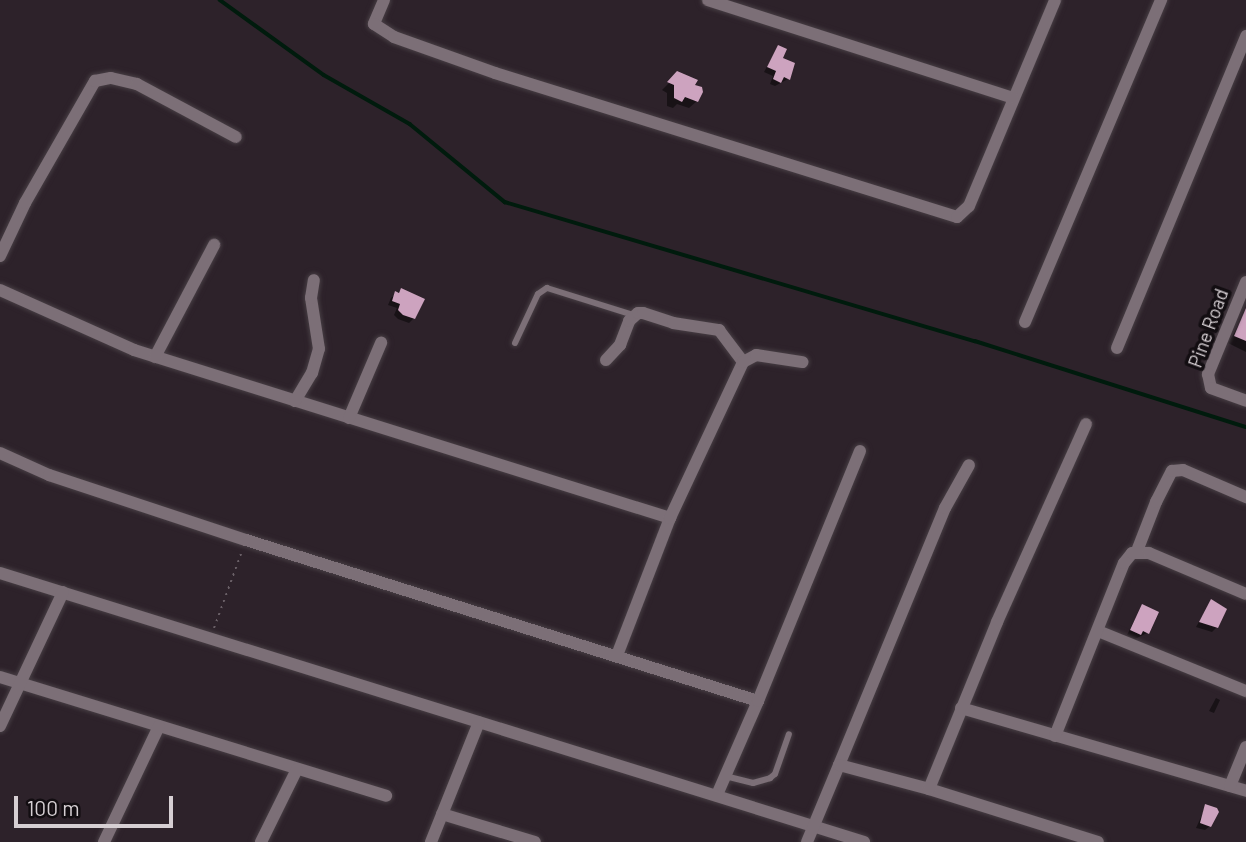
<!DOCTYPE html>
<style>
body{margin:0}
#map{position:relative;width:1246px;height:842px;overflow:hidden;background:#2d222a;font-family:Barlow,sans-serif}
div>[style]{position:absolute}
.shadow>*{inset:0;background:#0007}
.stream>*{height:3.5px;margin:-1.75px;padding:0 1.75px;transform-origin:1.75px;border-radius:1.75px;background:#001b0d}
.building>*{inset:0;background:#cda3bf}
.path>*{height:2px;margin-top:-1px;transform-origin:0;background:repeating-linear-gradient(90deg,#6a6067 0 2px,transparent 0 7px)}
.roads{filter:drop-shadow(0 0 2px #473e44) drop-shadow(0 0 2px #473e44)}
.lane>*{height:6px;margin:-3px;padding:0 3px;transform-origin:3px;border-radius:3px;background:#7c6f77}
.street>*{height:12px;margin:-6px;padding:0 6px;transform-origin:6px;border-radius:6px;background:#7c6f77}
span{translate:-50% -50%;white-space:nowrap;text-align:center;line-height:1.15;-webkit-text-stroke:7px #120d11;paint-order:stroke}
.street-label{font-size:19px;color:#d6cfd3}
.scale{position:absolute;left:14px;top:796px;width:159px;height:32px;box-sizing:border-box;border:4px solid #d6cfd3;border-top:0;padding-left:9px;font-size:21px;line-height:24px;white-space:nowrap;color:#d6cfd3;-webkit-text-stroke:5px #120d11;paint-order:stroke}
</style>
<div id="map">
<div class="shadow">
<i style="clip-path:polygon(778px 47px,788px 79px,775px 86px,770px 84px,773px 76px,764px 72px)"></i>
<i style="clip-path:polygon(678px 74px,692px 86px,697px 101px,689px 108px,677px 104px,673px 108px,667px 106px,667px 93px,662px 90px)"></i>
<i style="clip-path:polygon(401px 290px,414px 318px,409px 323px,398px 319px,394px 315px,397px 308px,388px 305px,391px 298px)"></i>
<i style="clip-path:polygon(1246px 313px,1246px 352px,1228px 343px)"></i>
<i style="clip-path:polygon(1211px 601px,1217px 627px,1212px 632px,1196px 627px)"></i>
<i style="clip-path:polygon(1142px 606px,1147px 633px,1135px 639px,1127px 635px)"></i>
<i style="clip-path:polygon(1216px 698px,1220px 700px,1214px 713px,1209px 711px)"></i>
<i style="clip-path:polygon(1206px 806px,1210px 826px,1205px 830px,1196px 828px)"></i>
</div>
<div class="stream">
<i style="left:220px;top:0;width:128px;rotate:35.8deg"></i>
<i style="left:324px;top:75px;width:99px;rotate:29.7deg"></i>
<i style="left:410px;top:124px;width:123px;rotate:39.4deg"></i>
<i style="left:505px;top:202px;width:490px;rotate:16.5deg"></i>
<i style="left:975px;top:341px;width:284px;rotate:17.6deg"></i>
</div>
<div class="building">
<i style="clip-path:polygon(778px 45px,787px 49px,783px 58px,795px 63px,790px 80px,784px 77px,781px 83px,773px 79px,776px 71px,767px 67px)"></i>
<i style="clip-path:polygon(677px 71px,698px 80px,695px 85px,702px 87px,703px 92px,698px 102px,685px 97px,682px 102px,674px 98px,674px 85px,667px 82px)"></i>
<i style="clip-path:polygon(401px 288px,425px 299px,415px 319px,403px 315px,398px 310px,400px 304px,392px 301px,395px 291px,399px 293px)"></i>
<i style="clip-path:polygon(1246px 308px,1246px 341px,1234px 336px)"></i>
<i style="clip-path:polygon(1211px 599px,1227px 609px,1218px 628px,1199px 622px)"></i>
<i style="clip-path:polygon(1142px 604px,1159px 612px,1149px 634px,1143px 631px,1141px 635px,1130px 630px)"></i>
<i style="clip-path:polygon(1205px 804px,1217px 808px,1219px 812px,1211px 827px,1200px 823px)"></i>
</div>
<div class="path">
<i style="left:214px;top:628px;width:82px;rotate:-70deg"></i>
</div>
<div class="roads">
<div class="lane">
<i style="left:515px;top:343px;width:54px;rotate:-64.9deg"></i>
<i style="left:538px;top:294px;width:11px;rotate:-34deg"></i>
<i style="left:547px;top:288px;width:90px;rotate:17.4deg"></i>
<i style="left:725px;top:776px;width:29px;rotate:14deg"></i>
<i style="left:753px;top:783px;width:18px;rotate:-16deg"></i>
<i style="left:770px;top:778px;width:6px;rotate:-39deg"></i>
<i style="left:775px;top:774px;width:42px;rotate:-70.7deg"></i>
</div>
<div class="street">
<i style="left:384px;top:0;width:26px;rotate:113deg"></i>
<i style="left:374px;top:24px;width:24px;rotate:33deg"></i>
<i style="left:394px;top:37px;width:107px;rotate:19.6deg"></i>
<i style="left:495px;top:73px;width:484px;rotate:17.3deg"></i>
<i style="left:957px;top:217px;width:16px;rotate:-43deg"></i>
<i style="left:969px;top:206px;width:223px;rotate:-67.3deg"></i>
<i style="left:708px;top:0;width:320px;rotate:17.8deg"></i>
<i style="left:0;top:256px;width:59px;rotate:-64.7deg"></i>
<i style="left:25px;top:203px;width:141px;rotate:-60.2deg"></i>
<i style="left:95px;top:81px;width:16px;rotate:-11deg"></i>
<i style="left:111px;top:78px;width:27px;rotate:13deg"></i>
<i style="left:137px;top:84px;width:112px;rotate:28.2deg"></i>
<i style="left:1246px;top:282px;width:100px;rotate:112.4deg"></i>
<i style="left:1208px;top:374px;width:14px;rotate:78deg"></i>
<i style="left:1211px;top:388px;width:37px;rotate:20deg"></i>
<i style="left:0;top:290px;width:147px;rotate:24.1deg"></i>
<i style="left:134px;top:350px;width:562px;rotate:17.4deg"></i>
<i style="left:670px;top:518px;width:147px;rotate:111.1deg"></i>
<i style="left:1025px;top:322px;width:350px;rotate:-67.1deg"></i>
<i style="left:1117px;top:348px;width:338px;rotate:-67.5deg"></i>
<i style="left:155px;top:357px;width:127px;rotate:-62.2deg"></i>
<i style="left:606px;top:360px;width:21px;rotate:-47deg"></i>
<i style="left:620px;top:345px;width:26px;rotate:-69deg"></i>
<i style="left:629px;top:321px;width:12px;rotate:-42deg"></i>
<i style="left:638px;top:313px;width:5px"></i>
<i style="left:643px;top:313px;width:32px;rotate:18deg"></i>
<i style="left:673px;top:323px;width:47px;rotate:8.7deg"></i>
<i style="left:719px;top:330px;width:40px;rotate:53deg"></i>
<i style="left:295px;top:401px;width:33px;rotate:-59deg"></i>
<i style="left:312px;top:373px;width:25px;rotate:-74deg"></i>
<i style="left:319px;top:349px;width:52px;rotate:-98.9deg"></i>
<i style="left:311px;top:298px;width:18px;rotate:-81deg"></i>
<i style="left:349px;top:418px;width:82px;rotate:-66.9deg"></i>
<i style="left:0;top:453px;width:54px;rotate:24.2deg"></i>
<i style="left:49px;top:475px;width:207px;rotate:18.3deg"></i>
<i style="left:246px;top:540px;width:537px;rotate:17.46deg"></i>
<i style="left:758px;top:701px;width:103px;rotate:113.6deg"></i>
<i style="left:670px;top:518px;width:172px;rotate:-64.9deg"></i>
<i style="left:743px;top:362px;width:15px;rotate:-28deg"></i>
<i style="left:756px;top:355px;width:47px;rotate:8.7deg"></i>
<i style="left:1137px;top:551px;width:53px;rotate:-68.8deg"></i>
<i style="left:1156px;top:502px;width:35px;rotate:-63deg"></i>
<i style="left:1172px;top:471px;width:11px;rotate:-5deg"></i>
<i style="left:1183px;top:470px;width:69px;rotate:23.2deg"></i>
<i style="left:0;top:573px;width:905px;rotate:17.29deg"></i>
<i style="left:1098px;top:631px;width:160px;rotate:22.1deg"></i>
<i style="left:0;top:677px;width:404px;rotate:17.1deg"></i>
<i style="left:758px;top:701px;width:270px;rotate:-67.8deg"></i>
<i style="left:961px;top:708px;width:297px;rotate:16.2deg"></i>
<i style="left:0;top:726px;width:148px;rotate:-64.8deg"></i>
<i style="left:1055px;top:736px;width:186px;rotate:-68.3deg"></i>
<i style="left:1124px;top:563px;width:13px;rotate:-51deg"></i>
<i style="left:1132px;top:553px;width:17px"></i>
<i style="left:1149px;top:553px;width:105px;rotate:22.9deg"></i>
<i style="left:839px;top:765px;width:278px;rotate:-67.6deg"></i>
<i style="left:945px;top:508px;width:49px;rotate:-60.8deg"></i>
<i style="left:1230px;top:786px;width:42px;rotate:-67.7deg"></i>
<i style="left:929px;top:789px;width:177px;rotate:17.4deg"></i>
<i style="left:442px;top:814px;width:97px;rotate:16.8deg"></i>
<i style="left:104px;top:842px;width:128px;rotate:-64.6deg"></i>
<i style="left:261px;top:842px;width:81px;rotate:-63.7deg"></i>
<i style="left:431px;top:842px;width:129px;rotate:-68.2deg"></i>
<i style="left:807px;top:842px;width:83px;rotate:-67.4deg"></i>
<i style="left:839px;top:765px;width:93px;rotate:14.9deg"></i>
<i style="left:929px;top:789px;width:180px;rotate:-67.8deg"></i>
<i style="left:997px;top:622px;width:217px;rotate:-65.8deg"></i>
</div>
</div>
<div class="street-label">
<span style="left:1208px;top:328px;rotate:-70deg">Pine Road</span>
</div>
<div class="scale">100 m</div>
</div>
